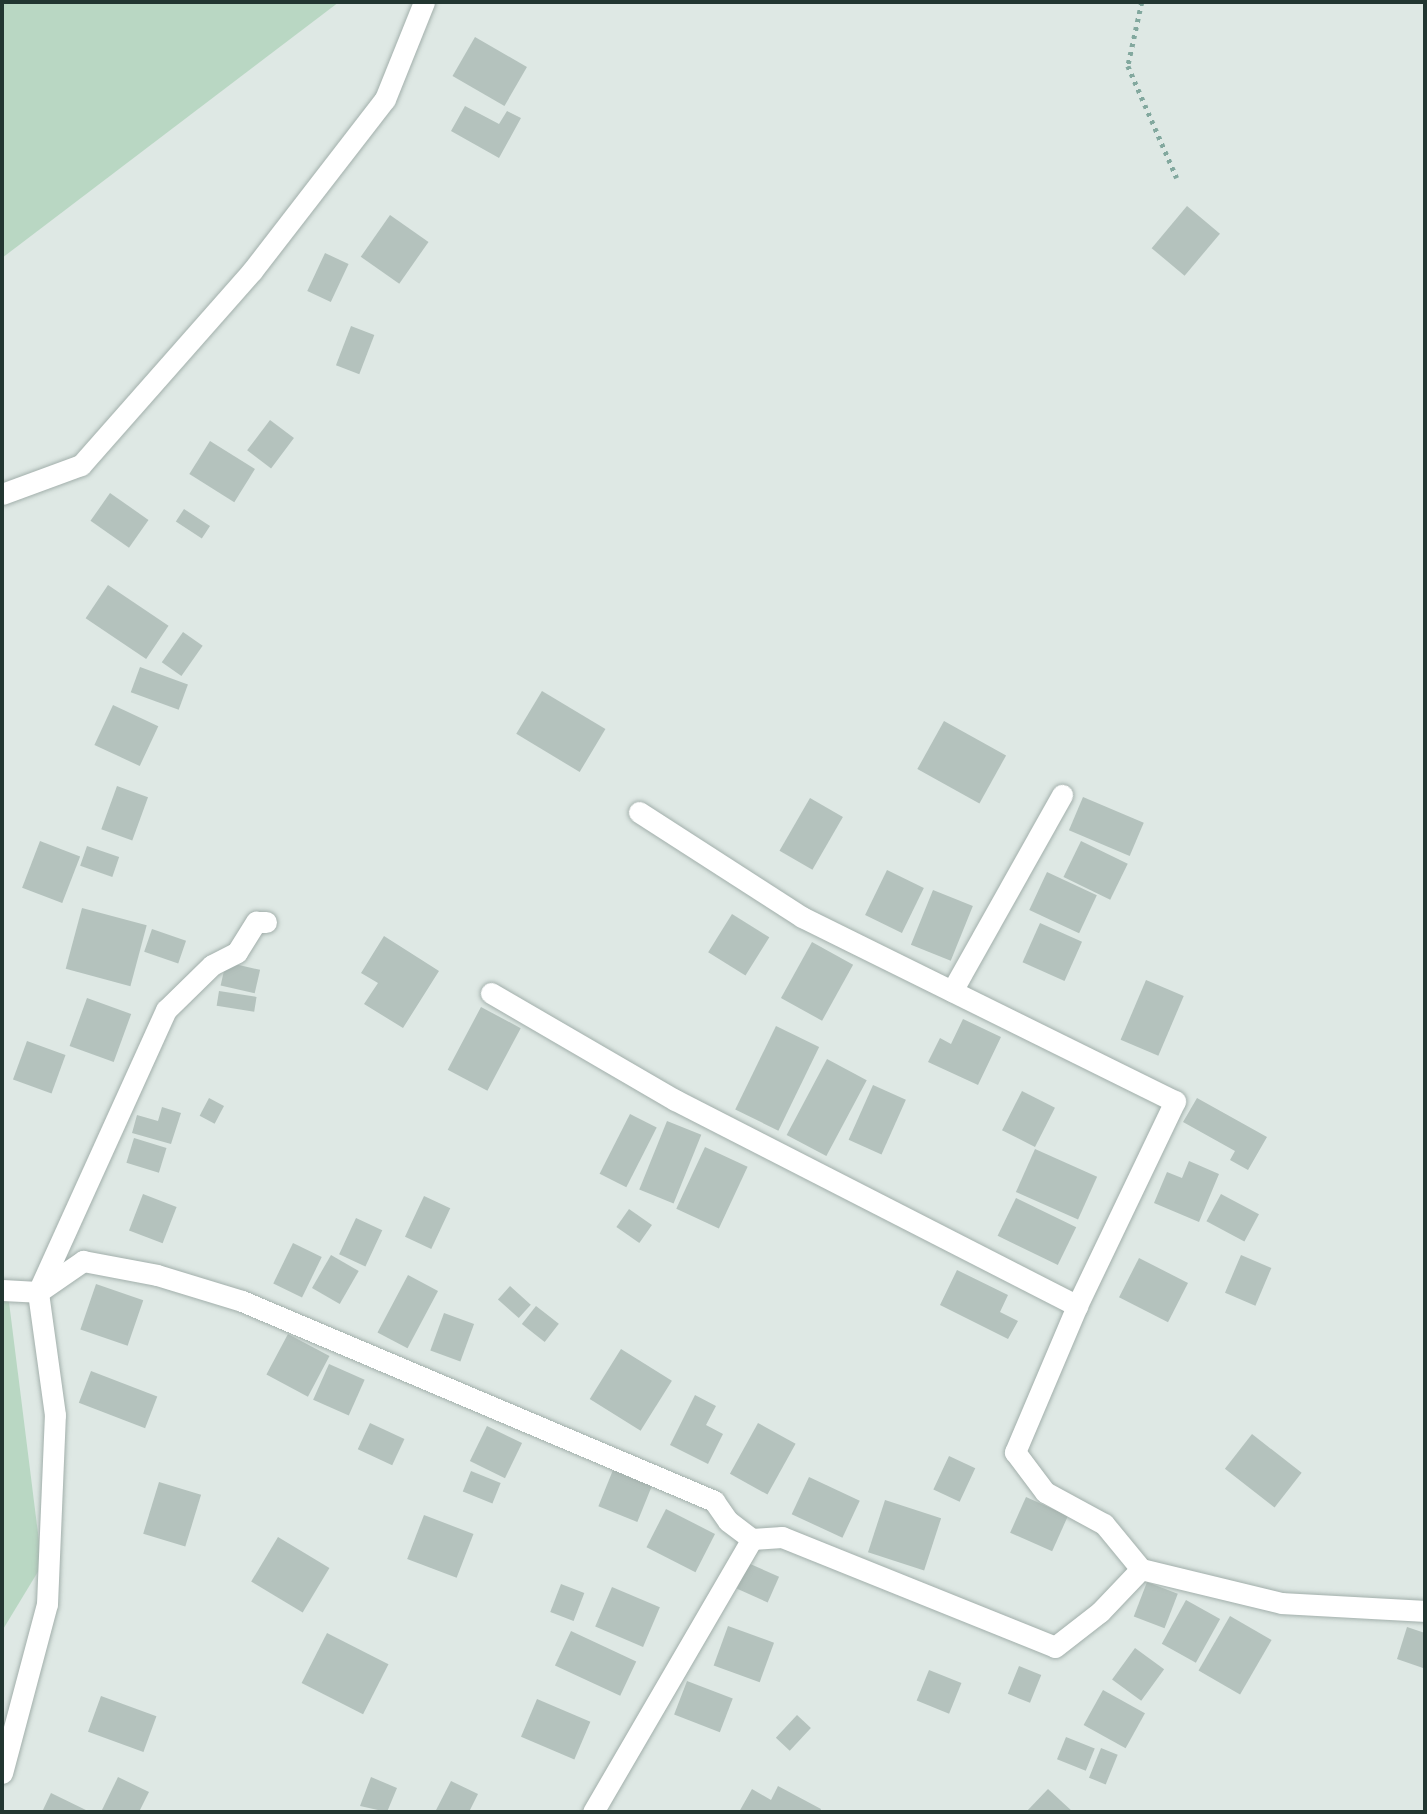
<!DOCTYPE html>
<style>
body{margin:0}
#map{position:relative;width:1427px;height:1814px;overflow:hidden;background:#dee8e4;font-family:"Roboto Condensed",sans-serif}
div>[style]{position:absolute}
.green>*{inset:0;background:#b9d7c3}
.building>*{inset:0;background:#b4c2bd;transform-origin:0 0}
.path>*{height:4.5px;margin-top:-2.25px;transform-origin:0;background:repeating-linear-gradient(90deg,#82a89e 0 3.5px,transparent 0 8.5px)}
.roads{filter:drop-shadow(0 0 2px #a2afab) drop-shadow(0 0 2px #a2afab)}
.street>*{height:21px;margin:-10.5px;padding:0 10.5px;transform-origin:10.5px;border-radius:10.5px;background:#fff}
span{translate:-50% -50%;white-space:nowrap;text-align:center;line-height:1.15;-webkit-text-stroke:6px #eef5f2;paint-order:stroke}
.frame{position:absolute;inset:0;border:4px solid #223631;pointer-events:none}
</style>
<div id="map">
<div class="green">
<i style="clip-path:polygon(2px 2px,339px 2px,2px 258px)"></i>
<i style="clip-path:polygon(2px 1291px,8px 1294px,42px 1565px,2px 1631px)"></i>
</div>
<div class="building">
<i style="left:475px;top:37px;width:60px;height:45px;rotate:30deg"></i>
<i style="clip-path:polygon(465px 106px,499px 124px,507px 111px,521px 118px,499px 158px,451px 131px)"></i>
<i style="left:1187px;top:206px;width:43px;height:55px;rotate:40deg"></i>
<i style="left:390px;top:215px;width:47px;height:51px;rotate:35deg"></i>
<i style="left:325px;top:253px;width:26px;height:42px;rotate:25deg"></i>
<i style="left:351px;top:326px;width:25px;height:42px;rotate:21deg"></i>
<i style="left:270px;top:420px;width:30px;height:38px;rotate:37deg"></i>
<i style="left:210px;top:441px;width:53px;height:39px;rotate:32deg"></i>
<i style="left:110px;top:493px;width:47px;height:34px;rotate:35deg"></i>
<i style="left:184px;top:509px;width:31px;height:15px;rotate:33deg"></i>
<i style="left:108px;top:585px;width:73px;height:40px;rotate:34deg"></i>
<i style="left:183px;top:632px;width:24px;height:37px;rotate:35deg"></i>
<i style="left:140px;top:667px;width:51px;height:27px;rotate:20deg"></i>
<i style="left:542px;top:691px;width:74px;height:50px;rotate:31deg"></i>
<i style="left:113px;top:705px;width:50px;height:44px;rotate:25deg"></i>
<i style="left:944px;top:721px;width:71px;height:55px;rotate:29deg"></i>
<i style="left:117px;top:786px;width:33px;height:46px;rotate:20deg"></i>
<i style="left:1083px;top:797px;width:66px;height:36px;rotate:23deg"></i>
<i style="left:810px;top:798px;width:38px;height:61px;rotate:30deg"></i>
<i style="left:40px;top:841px;width:43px;height:50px;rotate:21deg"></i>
<i style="left:1081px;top:841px;width:52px;height:40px;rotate:26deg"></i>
<i style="left:87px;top:846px;width:34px;height:21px;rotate:19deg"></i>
<i style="left:887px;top:870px;width:41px;height:50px;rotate:26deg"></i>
<i style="left:1047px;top:872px;width:55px;height:42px;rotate:25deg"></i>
<i style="left:933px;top:890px;width:43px;height:59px;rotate:22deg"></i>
<i style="left:82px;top:908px;width:67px;height:63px;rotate:15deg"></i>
<i style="left:732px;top:914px;width:44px;height:45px;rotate:32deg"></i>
<i style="left:1040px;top:923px;width:46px;height:43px;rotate:24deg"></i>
<i style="left:152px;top:929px;width:36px;height:24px;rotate:19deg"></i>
<i style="clip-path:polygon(384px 936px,439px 971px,403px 1028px,364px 1004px,378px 983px,361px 973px)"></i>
<i style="left:812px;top:942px;width:47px;height:64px;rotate:29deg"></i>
<i style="left:226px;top:962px;width:35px;height:24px;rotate:13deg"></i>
<i style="left:1146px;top:980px;width:41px;height:65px;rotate:23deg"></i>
<i style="left:219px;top:991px;width:38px;height:15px;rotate:9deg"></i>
<i style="left:87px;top:998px;width:47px;height:51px;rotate:20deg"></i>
<i style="left:481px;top:1007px;width:45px;height:71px;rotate:28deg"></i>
<i style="clip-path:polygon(963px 1019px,1001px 1037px,978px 1085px,928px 1062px,940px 1038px,951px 1044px)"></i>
<i style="left:776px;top:1026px;width:48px;height:93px;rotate:26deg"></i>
<i style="left:27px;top:1041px;width:41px;height:41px;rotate:20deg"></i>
<i style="left:827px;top:1059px;width:45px;height:86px;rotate:28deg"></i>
<i style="left:873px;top:1085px;width:36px;height:60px;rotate:24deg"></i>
<i style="left:1022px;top:1091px;width:37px;height:44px;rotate:27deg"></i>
<i style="left:209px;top:1098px;width:17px;height:20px;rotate:28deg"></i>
<i style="clip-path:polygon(1197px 1098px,1267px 1137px,1248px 1170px,1230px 1160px,1235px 1151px,1183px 1122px)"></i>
<i style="clip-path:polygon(162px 1107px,181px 1113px,171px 1144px,132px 1133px,137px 1115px,158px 1121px)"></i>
<i style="left:630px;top:1114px;width:30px;height:67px;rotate:27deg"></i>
<i style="left:667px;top:1121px;width:37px;height:74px;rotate:22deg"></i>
<i style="left:134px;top:1138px;width:34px;height:26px;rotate:17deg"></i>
<i style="left:705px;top:1147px;width:47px;height:68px;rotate:25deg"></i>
<i style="left:1035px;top:1149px;width:68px;height:47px;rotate:24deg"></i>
<i style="clip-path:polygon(1189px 1161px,1219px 1174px,1199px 1222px,1154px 1203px,1167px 1172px,1182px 1178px)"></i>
<i style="left:143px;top:1194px;width:36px;height:39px;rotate:21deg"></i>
<i style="left:1221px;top:1194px;width:43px;height:31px;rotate:28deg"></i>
<i style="left:424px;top:1196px;width:29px;height:45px;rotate:25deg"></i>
<i style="left:1016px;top:1198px;width:67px;height:42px;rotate:26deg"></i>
<i style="left:629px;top:1209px;width:28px;height:22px;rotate:35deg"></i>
<i style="left:356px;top:1218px;width:29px;height:40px;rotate:25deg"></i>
<i style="left:293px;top:1243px;width:32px;height:45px;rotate:26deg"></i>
<i style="left:331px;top:1255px;width:32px;height:38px;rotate:30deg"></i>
<i style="left:1241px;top:1255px;width:33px;height:41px;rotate:23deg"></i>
<i style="left:1139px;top:1258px;width:55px;height:44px;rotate:27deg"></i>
<i style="clip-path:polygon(957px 1270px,1008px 1295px,1000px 1312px,1018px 1321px,1008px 1339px,940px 1305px)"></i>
<i style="left:408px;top:1275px;width:34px;height:65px;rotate:28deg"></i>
<i style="left:96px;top:1284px;width:50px;height:48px;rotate:19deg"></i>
<i style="left:510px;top:1286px;width:28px;height:18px;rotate:42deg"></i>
<i style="left:536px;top:1306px;width:29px;height:23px;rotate:38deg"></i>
<i style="left:444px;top:1313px;width:32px;height:40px;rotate:20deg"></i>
<i style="left:288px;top:1334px;width:47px;height:46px;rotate:28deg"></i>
<i style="left:621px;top:1349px;width:60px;height:59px;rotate:32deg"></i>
<i style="left:329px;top:1364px;width:39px;height:39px;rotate:24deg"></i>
<i style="left:91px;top:1371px;width:71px;height:34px;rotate:21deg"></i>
<i style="clip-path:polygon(695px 1395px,716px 1406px,706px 1425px,723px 1434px,708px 1464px,670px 1445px)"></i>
<i style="left:370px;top:1423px;width:38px;height:29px;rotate:25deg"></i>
<i style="left:758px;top:1423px;width:43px;height:58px;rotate:29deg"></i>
<i style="left:487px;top:1426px;width:39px;height:39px;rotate:26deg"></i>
<i style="left:1252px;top:1434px;width:63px;height:44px;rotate:38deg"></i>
<i style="left:949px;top:1456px;width:29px;height:37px;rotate:25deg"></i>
<i style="left:613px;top:1470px;width:42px;height:39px;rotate:22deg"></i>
<i style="left:471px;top:1471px;width:32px;height:22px;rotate:22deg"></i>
<i style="left:809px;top:1477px;width:56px;height:41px;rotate:25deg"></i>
<i style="left:159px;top:1482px;width:44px;height:54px;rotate:17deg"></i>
<i style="left:1026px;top:1497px;width:46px;height:39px;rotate:24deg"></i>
<i style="left:885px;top:1500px;width:59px;height:55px;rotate:18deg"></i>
<i style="left:666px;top:1509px;width:55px;height:43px;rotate:27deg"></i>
<i style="left:424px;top:1515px;width:53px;height:47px;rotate:21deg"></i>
<i style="left:278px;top:1537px;width:60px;height:52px;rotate:31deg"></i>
<i style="left:748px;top:1563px;width:34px;height:28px;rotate:24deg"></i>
<i style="left:1147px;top:1582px;width:33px;height:37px;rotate:21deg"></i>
<i style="left:561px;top:1584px;width:25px;height:30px;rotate:21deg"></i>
<i style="left:612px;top:1587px;width:52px;height:43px;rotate:23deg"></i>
<i style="left:1186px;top:1600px;width:39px;height:50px;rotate:29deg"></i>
<i style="left:1230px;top:1616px;width:48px;height:63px;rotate:30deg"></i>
<i style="left:728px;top:1626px;width:49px;height:42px;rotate:20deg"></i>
<i style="clip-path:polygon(1407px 1627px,1425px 1633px,1423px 1668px,1397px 1659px)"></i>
<i style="left:571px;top:1631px;width:72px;height:38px;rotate:25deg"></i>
<i style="left:327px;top:1633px;width:69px;height:56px;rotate:27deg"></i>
<i style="left:1135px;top:1648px;width:36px;height:39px;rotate:36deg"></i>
<i style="left:1019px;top:1666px;width:24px;height:30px;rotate:22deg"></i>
<i style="left:929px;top:1670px;width:35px;height:33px;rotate:22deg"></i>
<i style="left:687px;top:1681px;width:49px;height:36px;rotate:21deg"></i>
<i style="left:1103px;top:1690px;width:48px;height:40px;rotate:29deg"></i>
<i style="left:101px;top:1696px;width:59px;height:38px;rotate:20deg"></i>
<i style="left:537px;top:1699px;width:58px;height:41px;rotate:23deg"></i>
<i style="left:797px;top:1715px;width:19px;height:31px;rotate:43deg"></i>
<i style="left:1066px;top:1737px;width:31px;height:24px;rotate:22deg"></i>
<i style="left:1101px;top:1748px;width:18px;height:32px;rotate:22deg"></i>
<i style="clip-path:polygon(118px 1777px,149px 1792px,139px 1812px,101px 1812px)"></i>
<i style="clip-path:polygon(371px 1777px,397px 1788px,387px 1812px,360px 1806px)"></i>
<i style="clip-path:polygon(451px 1781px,478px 1794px,469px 1812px,435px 1812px)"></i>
<i style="clip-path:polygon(778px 1786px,821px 1809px,820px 1812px,739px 1812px,752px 1789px,771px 1800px)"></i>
<i style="clip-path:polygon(1048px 1789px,1073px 1812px,1026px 1812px)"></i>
<i style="clip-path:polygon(51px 1793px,90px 1812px,42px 1812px)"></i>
</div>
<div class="path">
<i style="left:1142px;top:2px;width:66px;rotate:102.3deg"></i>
<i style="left:1128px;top:66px;width:122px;rotate:66.4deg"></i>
</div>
<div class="roads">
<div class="street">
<i style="left:2px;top:494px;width:84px;rotate:-20.2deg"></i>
<i style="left:81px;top:465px;width:259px;rotate:-48.6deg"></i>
<i style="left:252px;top:271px;width:217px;rotate:-52.3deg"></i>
<i style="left:385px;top:99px;width:105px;rotate:-68.1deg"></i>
<i style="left:639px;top:812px;width:194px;rotate:32.8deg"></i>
<i style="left:802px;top:917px;width:416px;rotate:26.3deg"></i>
<i style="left:1175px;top:1101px;width:227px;rotate:115.6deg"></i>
<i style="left:952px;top:991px;width:225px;rotate:-60.7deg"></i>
<i style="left:491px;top:993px;width:213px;rotate:30.2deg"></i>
<i style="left:675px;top:1100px;width:452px;rotate:27.1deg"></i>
<i style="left:1077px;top:1306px;width:159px;rotate:113deg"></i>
<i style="left:1015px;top:1452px;width:50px;rotate:53.1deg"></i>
<i style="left:1045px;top:1492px;width:67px;rotate:28.5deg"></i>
<i style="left:1104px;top:1524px;width:58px;rotate:50.6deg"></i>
<i style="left:2px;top:1290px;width:36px;rotate:3deg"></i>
<i style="left:38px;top:1292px;width:55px;rotate:-34.6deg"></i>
<i style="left:83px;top:1261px;width:75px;rotate:10.7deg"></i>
<i style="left:157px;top:1275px;width:89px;rotate:17deg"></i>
<i style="left:242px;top:1301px;width:513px;rotate:22.96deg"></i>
<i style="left:714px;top:1501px;width:24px;rotate:55deg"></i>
<i style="left:728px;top:1521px;width:30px;rotate:37deg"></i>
<i style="left:752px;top:1539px;width:30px;rotate:-4deg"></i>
<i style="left:782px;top:1537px;width:294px;rotate:21.9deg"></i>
<i style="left:1055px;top:1647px;width:57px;rotate:-37.9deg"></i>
<i style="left:1100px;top:1612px;width:59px;rotate:-46.4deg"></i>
<i style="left:1141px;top:1569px;width:145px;rotate:13.6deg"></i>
<i style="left:1282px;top:1603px;width:143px;rotate:3.2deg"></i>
<i style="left:2px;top:1773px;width:175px;rotate:-75.1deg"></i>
<i style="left:47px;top:1604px;width:189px;rotate:-87.6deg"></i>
<i style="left:55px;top:1415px;width:124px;rotate:-97.9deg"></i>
<i style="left:38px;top:1292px;width:310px;rotate:-65.6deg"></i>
<i style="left:166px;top:1010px;width:64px;rotate:-44.4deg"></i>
<i style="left:212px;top:965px;width:28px;rotate:-27deg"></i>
<i style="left:237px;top:952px;width:36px;rotate:-58deg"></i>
<i style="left:256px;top:922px;width:10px"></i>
<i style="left:593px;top:1812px;width:316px;rotate:-59.8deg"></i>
</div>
</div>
<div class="frame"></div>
</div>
